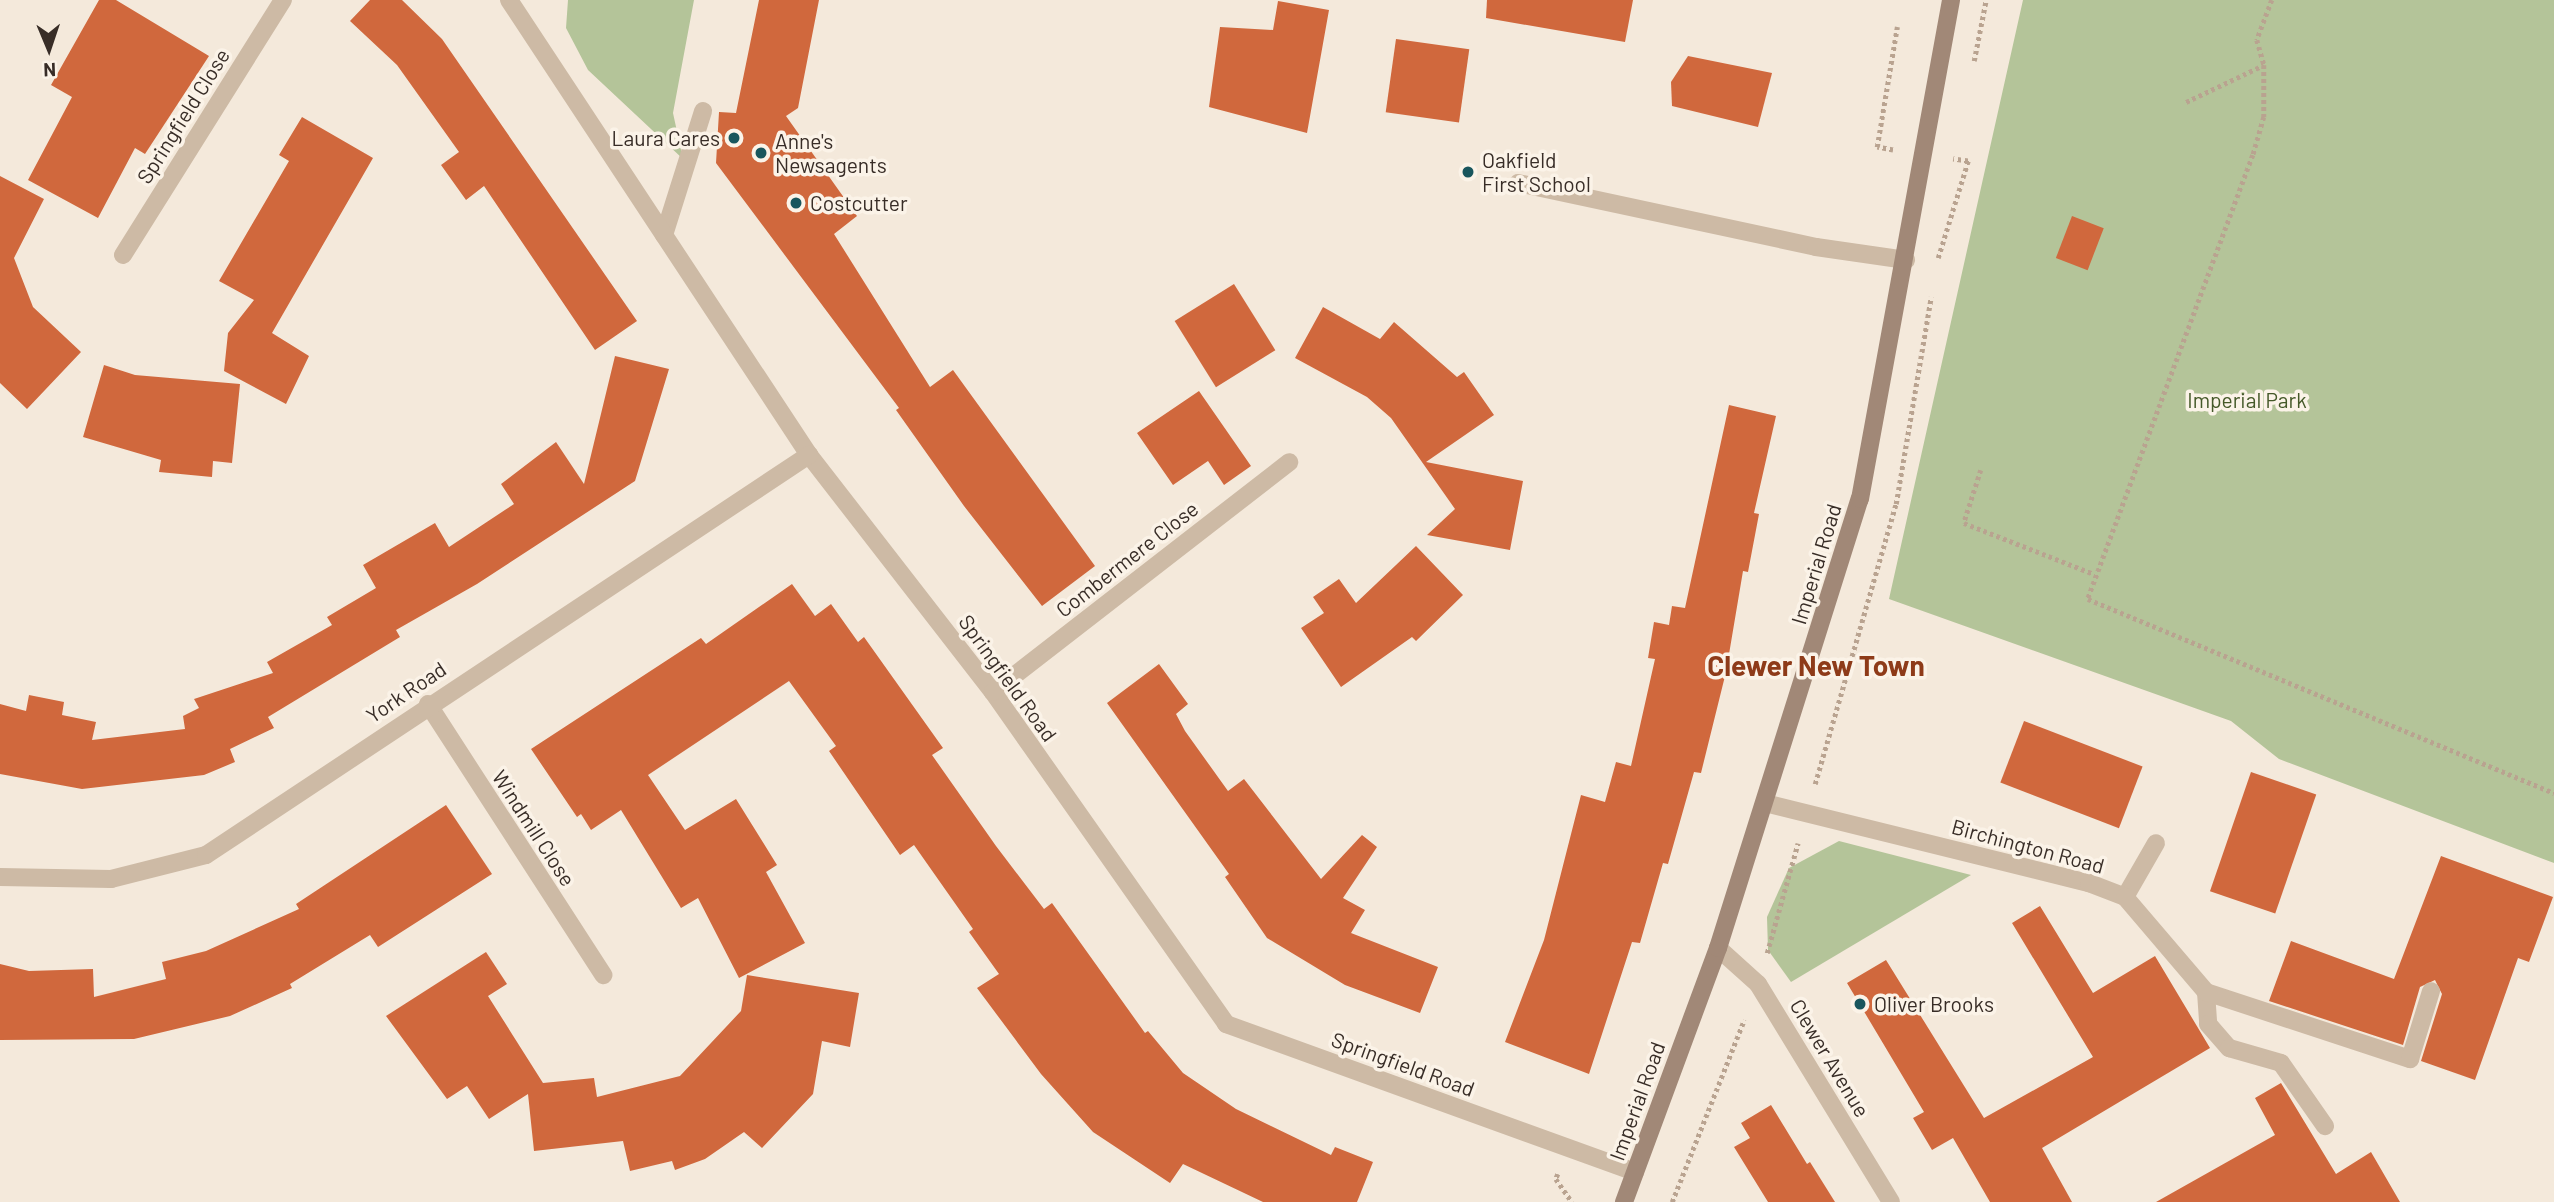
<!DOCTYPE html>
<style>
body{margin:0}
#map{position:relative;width:2554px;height:1202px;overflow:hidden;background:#f4e9db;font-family:Barlow,sans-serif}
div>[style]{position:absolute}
.green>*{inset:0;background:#b4c499}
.building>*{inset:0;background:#d0683d;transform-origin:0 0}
.path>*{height:4.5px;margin-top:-2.25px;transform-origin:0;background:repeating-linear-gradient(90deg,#b9a390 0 3.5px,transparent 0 7px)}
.lane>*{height:18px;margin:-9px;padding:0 9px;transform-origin:9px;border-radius:9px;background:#cdbaa5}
.street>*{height:18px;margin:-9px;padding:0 9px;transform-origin:9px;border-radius:9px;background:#cdbaa5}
.secondary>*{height:18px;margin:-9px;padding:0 9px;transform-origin:9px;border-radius:9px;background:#a18877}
.dots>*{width:19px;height:19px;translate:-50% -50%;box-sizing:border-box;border:4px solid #fbf3e8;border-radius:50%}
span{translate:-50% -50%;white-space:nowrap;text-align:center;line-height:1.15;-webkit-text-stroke:7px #fbf3e8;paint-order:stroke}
.street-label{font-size:21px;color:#382d27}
.poi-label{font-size:21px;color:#382d27}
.right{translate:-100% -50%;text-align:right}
.left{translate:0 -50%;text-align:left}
.park-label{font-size:21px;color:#455929}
.district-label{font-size:28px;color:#8e3b19;font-weight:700}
.north{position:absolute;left:14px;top:14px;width:70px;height:70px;-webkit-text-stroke:5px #fbf3e8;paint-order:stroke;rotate:178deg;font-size:19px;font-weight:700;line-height:28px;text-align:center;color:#382d27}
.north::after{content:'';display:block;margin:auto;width:24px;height:32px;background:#382d27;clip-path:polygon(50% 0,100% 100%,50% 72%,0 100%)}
</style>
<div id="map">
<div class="green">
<i style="clip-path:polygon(568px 0,694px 0,673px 113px,683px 159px,588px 70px,566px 28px)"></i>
<i style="clip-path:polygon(2023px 0,2554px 0,2554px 863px,2279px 759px,2231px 721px,1889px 599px)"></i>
<i style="clip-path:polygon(1839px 841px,1971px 875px,1791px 982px,1768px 950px,1767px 917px,1789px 868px)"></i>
</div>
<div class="building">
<i style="clip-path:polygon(99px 0,116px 0,209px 56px,145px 154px,135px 148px,98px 218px,28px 180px,72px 97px,51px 85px)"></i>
<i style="clip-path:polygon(370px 0,402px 0,442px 39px,637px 321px,595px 350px,484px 186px,466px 200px,441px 165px,459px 152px,397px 65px,350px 21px)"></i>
<i style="clip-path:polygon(759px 0,819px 0,798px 108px,786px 116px,857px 216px,834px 234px,930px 387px,953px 370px,1095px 566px,1042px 606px,964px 506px,896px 410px,899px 408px,716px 163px,719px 112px,736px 113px)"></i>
<i style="clip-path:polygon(1487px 0,1633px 0,1625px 42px,1486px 18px)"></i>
<i style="clip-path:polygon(1278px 1px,1329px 10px,1307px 133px,1209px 107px,1220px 27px,1273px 30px)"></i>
<i style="left:1396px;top:39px;width:74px;height:74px;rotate:8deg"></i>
<i style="clip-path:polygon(1688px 56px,1772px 73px,1758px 127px,1672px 106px,1671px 82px)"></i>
<i style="clip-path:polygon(302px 117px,373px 158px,272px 333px,309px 356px,286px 404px,224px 371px,228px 333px,254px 300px,219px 281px,289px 161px,279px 155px)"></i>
<i style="clip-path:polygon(0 176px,44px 199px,14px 258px,33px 307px,81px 352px,27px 409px,0 383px)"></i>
<i style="left:2072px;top:216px;width:34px;height:45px;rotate:21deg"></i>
<i style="left:1234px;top:284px;width:78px;height:70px;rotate:58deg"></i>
<i style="clip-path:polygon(1323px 307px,1380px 339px,1394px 322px,1457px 377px,1464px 372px,1494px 415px,1426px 462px,1523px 481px,1510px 550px,1427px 535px,1455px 509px,1391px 418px,1367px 397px,1295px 358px)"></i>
<i style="clip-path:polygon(615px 356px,669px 369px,635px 481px,477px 584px,396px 630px,400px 637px,268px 717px,274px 728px,230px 749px,235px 762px,204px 775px,82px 789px,0 774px,0 704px,26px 711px,29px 695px,64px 702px,62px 715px,96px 722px,92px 740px,185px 729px,183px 716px,199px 708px,194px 699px,273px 673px,267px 662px,332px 625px,327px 617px,376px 588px,363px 565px,435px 523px,449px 547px,514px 504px,501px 484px,556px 442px,584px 484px)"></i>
<i style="clip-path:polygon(104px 365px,135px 375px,240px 384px,232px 463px,213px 461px,212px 477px,159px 472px,161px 460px,83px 437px)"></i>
<i style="clip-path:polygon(1199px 391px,1251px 466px,1224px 485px,1208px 461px,1173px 485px,1137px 433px)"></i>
<i style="clip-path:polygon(1729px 405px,1776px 416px,1754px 513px,1759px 514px,1748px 572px,1743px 571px,1726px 672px,1701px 773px,1694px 772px,1668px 864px,1663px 863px,1640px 943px,1632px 942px,1589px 1074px,1505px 1042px,1544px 940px,1581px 795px,1605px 802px,1616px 762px,1631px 766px,1655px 659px,1648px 658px,1654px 622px,1669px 625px,1672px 606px,1685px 608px)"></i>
<i style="clip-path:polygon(1416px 546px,1463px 595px,1416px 641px,1412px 637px,1341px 687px,1301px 628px,1324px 613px,1313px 597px,1339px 579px,1356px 603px)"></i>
<i style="clip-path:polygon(792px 584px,815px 616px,831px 604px,858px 642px,864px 637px,943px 748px,932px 755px,996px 846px,1044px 909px,1052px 903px,1145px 1033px,1148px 1031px,1183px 1073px,1236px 1109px,1331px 1155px,1335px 1147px,1373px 1162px,1357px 1202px,1263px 1202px,1183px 1164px,1170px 1183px,1093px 1132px,1041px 1074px,977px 988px,999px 974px,969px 932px,973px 929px,914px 845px,900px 855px,829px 751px,836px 746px,789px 681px,648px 775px,685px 830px,736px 799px,777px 865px,766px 872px,805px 943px,739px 978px,698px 898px,681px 908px,621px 810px,591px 830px,581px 814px,577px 817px,531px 749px,701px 638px,706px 644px)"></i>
<i style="clip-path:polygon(1159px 664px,1188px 704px,1176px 714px,1185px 731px,1228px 791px,1244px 779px,1321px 879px,1362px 835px,1377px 847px,1343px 898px,1365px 910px,1351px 933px,1438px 967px,1420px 1013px,1345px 985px,1267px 938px,1225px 877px,1229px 874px,1107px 703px)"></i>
<i style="left:2024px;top:721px;width:127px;height:66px;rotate:21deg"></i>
<i style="left:2251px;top:772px;width:69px;height:126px;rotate:19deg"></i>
<i style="clip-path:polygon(446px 805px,492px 874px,378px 947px,370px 935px,290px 984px,292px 988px,230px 1016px,134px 1039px,0 1040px,0 964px,29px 971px,93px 969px,94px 997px,166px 979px,162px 962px,206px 951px,299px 909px,296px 904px)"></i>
<i style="clip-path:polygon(2441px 856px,2553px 897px,2529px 962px,2518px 958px,2475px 1080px,2421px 1061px,2442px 994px,2435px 980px,2420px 987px,2403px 1045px,2269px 1001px,2291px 941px,2394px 979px)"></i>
<i style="clip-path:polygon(2040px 906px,2093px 993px,2155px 956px,2210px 1048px,2042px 1148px,2072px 1202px,1990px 1202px,1953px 1138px,1932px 1150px,1913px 1118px,1924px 1112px,1847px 983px,1886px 960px,1984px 1118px,2093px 1057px,2012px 923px)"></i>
<i style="clip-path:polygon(486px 952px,507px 984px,488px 996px,543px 1083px,594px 1078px,597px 1097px,680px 1076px,741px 1011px,747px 975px,859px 993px,850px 1047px,822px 1041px,813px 1094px,762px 1148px,744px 1132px,705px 1159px,675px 1170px,672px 1161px,630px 1171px,623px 1141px,534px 1151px,528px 1094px,489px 1119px,467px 1086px,447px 1099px,386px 1016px)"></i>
<i style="clip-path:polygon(2281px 1083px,2336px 1174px,2371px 1152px,2400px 1202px,2156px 1202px,2275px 1135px,2255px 1098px)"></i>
<i style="clip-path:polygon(1771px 1105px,1807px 1164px,1810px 1162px,1835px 1202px,1768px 1202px,1734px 1147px,1750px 1138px,1741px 1123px)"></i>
</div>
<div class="path">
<i style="left:2272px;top:0;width:43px;rotate:110.6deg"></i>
<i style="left:2257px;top:40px;width:26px;rotate:74deg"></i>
<i style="left:2264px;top:65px;width:52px;rotate:90deg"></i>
<i style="left:2264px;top:117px;width:40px;rotate:106deg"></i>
<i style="left:2253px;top:155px;width:474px;rotate:110.4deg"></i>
<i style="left:2088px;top:599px;width:505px;rotate:22.6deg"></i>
<i style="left:1974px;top:61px;width:62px;rotate:-78.9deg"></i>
<i style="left:2186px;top:102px;width:86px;rotate:-25.4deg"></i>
<i style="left:1893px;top:150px;width:16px;rotate:-169deg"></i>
<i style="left:1877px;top:147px;width:122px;rotate:-80.5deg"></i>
<i style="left:1938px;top:258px;width:102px;rotate:-72.8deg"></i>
<i style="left:1968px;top:161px;width:15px;rotate:-172deg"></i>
<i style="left:1981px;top:470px;width:56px;rotate:107.8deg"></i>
<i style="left:1964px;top:523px;width:140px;rotate:21.4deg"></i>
<i style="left:1815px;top:784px;width:291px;rotate:-73.9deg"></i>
<i style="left:1896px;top:504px;width:210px;rotate:-80.4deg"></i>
<i style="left:1767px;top:953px;width:114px;rotate:-74.3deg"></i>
<i style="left:1558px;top:1174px;width:5px;rotate:112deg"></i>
<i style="left:1556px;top:1179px;width:28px;rotate:55deg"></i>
<i style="left:1672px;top:1202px;width:196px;rotate:-68.4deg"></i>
</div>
<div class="lane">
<i style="left:1518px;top:183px;width:305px;rotate:12.1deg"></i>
<i style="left:1816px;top:247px;width:91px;rotate:8.2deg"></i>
<i style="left:664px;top:235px;width:130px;rotate:-72.5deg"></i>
<i style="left:2125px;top:897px;width:62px;rotate:-60.1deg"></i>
<i style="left:2206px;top:992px;width:32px;rotate:86deg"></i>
<i style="left:2208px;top:1024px;width:32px;rotate:49deg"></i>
<i style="left:2229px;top:1048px;width:54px;rotate:16.1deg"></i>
<i style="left:2281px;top:1063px;width:77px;rotate:55.1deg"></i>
</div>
<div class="street">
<i style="left:509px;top:0;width:545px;rotate:56.6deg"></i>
<i style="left:809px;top:455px;width:300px;rotate:52.2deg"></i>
<i style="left:993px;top:692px;width:406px;rotate:54.9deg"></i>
<i style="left:1226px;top:1024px;width:435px;rotate:19.9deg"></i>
<i style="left:123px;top:255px;width:301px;rotate:-57.9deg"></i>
<i style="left:993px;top:692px;width:375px;rotate:-37.8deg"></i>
<i style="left:428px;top:704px;width:323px;rotate:57.1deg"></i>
<i style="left:1765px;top:803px;width:334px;rotate:13.9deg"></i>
<i style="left:2089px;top:883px;width:39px;rotate:21deg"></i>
<i style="left:2125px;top:897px;width:125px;rotate:49.5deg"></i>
<i style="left:2206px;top:992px;width:215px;rotate:18.2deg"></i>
<i style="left:2410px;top:1059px;width:71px;rotate:-72.8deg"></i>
<i style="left:0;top:877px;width:111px;rotate:1deg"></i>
<i style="left:111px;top:879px;width:98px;rotate:-14.2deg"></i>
<i style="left:206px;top:855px;width:724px;rotate:-33.56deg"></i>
<i style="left:1718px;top:948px;width:54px;rotate:42deg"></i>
<i style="left:1758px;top:984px;width:255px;rotate:58.6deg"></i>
</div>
<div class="secondary">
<i style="left:1624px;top:1202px;width:271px;rotate:-69.7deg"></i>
<i style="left:1718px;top:948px;width:471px;rotate:-72.5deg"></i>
<i style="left:1860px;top:499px;width:507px;rotate:-79.66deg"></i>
</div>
<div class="dots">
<i style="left:734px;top:138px;background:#19565d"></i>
<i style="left:761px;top:153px;background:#19565d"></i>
<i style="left:1468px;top:172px;background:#19565d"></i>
<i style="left:796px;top:203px;background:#19565d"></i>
<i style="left:1860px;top:1004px;background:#19565d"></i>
</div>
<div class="street-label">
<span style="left:183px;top:116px;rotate:-58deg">Springfield Close</span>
<span style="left:1127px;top:559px;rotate:-38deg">Combermere Close</span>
<span style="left:1816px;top:564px;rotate:-73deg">Imperial Road</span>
<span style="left:1008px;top:678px;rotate:54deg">Springfield Road</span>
<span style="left:406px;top:692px;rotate:-34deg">York Road</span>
<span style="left:534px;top:828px;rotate:57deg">Windmill Close</span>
<span style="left:2028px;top:846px;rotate:15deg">Birchington Road</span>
<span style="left:1830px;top:1058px;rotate:59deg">Clewer Avenue</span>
<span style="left:1403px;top:1064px;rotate:20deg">Springfield Road</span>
<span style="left:1637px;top:1101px;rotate:-70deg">Imperial Road</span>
</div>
<div class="poi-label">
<span class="right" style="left:720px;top:138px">Laura Cares</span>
<span class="left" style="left:775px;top:153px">Anne's<br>Newsagents</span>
<span class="left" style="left:1482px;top:172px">Oakfield<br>First School</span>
<span class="left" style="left:810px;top:203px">Costcutter</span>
<span class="left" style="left:1874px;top:1004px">Oliver Brooks</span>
</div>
<div class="park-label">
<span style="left:2247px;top:400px">Imperial Park</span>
</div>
<div class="district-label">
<span style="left:1816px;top:665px">Clewer New Town</span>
</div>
<div class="north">N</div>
</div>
